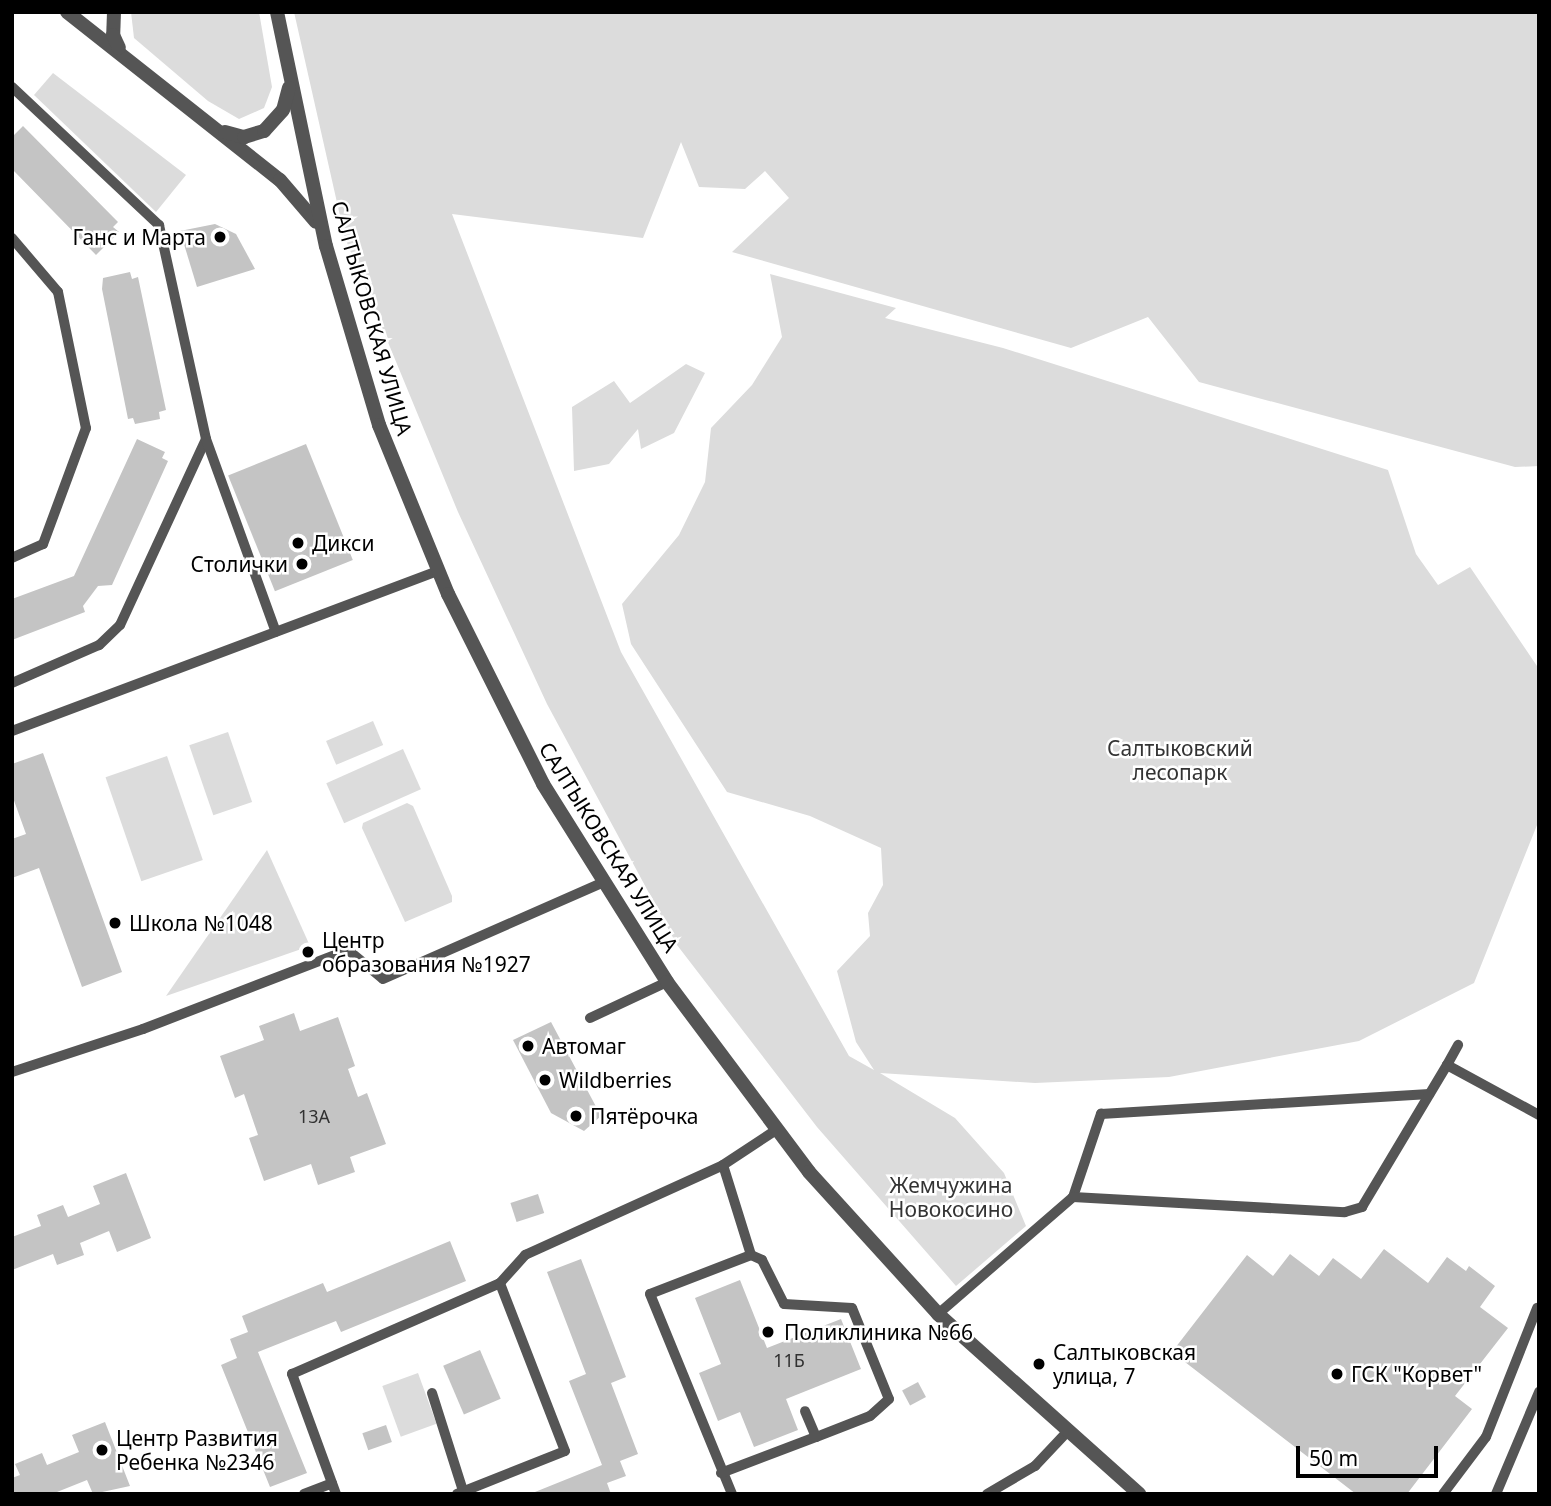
<!DOCTYPE html>
<meta charset="utf-8">
<style>
body{margin:0}
#map{position:relative;width:1551px;height:1506px;overflow:hidden;background:#fff;font-family:"Noto Sans",sans-serif}
div>[style]{position:absolute}
.green>*{inset:0;background:#dcdcdc;transform-origin:0 0}
.building>*{inset:0;background:#c4c4c4;transform-origin:0 0}
.service>*{height:10px;margin:-5px;padding:0 5px;transform-origin:5px;border-radius:5px;background:#555}
.tertiary>*{height:14px;margin:-7px;padding:0 7px;transform-origin:7px;border-radius:7px;background:#555}
.dots>*{width:19px;height:19px;translate:-50% -50%;box-sizing:border-box;border:4px solid #fff;border-radius:50%}
span{translate:-50% -50%;white-space:nowrap;text-align:center;line-height:1.15;-webkit-text-stroke:5px #fff;paint-order:stroke}
.number-label{font-size:18px;color:#313131}
.number-label span{-webkit-text-stroke-width:0}
.poi-label{font-size:21px;color:#000}
.right{translate:-100% -50%;text-align:right}
.left{translate:0 -50%;text-align:left}
.street-label{font-size:21px;color:#000}
.park-label{font-size:21px;color:#333}
.frame{position:absolute;inset:0;border:14px solid #000;pointer-events:none}
.scale{position:absolute;left:1296px;top:1446px;width:142px;height:32px;box-sizing:border-box;border:4px solid #000;border-top:0;padding-left:9px;font-size:21px;line-height:24px;white-space:nowrap;color:#000;-webkit-text-stroke:5px #fff;paint-order:stroke}
</style>
<div id="map">
<div class="green">
<i style="clip-path:polygon(131px 12px,259px 12px,272px 87px,264px 108px,239px 119px,208px 101px,134px 38px)"></i>
<i style="clip-path:polygon(294px 12px,1539px 12px,1539px 466px,1515px 467px,1199px 382px,1148px 317px,1071px 348px,732px 252px,789px 198px,765px 171px,745px 189px,699px 187px,681px 142px,643px 238px,452px 214px,621px 652px,849px 1056px,874px 1070px,856px 1042px,837px 971px,870px 936px,868px 913px,883px 885px,881px 848px,810px 816px,727px 792px,631px 644px,622px 604px,679px 535px,705px 482px,711px 428px,752px 385px,782px 337px,770px 274px,896px 308px,885px 318px,1003px 348px,1388px 470px,1416px 554px,1438px 585px,1470px 567px,1539px 669px,1539px 820px,1474px 983px,1359px 1041px,1169px 1077px,1035px 1083px,880px 1073px,955px 1118px,1004px 1173px,1026px 1226px,956px 1286px,817px 1127px,677px 945px,547px 704px,458px 512px,345px 238px)"></i>
<i style="clip-path:polygon(53px 73px,186px 175px,156px 212px,34px 95px)"></i>
<i style="clip-path:polygon(686px 364px,705px 373px,674px 433px,641px 449px,638px 429px,609px 464px,574px 471px,572px 407px,614px 381px,630px 403px)"></i>
<i style="left:373px;top:721px;width:26px;height:51px;rotate:67deg"></i>
<i style="left:228px;top:732px;width:74px;height:41px;rotate:71deg"></i>
<i style="left:403px;top:749px;width:44px;height:84px;rotate:66deg"></i>
<i style="left:167px;top:756px;width:110px;height:65px;rotate:71deg"></i>
<i style="clip-path:polygon(407px 803px,413px 806px,452px 896px,452px 902px,405px 922px,362px 828px,363px 823px)"></i>
<i style="clip-path:polygon(267px 850px,310px 946px,166px 996px)"></i>
<i style="left:418px;top:1373px;width:54px;height:38px;rotate:70deg"></i>
</div>
<div class="building">
<i style="clip-path:polygon(23px 126px,118px 222px,113px 227px,119px 232px,96px 255px,12px 169px,12px 137px)"></i>
<i style="clip-path:polygon(215px 224px,236px 234px,255px 269px,197px 287px,180px 231px)"></i>
<i style="clip-path:polygon(130px 272px,132px 279px,138px 277px,166px 410px,159px 412px,160px 419px,135px 424px,133px 418px,128px 419px,102px 289px,103px 278px)"></i>
<i style="clip-path:polygon(137px 439px,165px 452px,162px 458px,168px 461px,112px 585px,98px 586px,83px 606px,85px 612px,12px 640px,12px 599px,74px 576px)"></i>
<i style="left:306px;top:444px;width:125px;height:84px;rotate:68deg"></i>
<i style="clip-path:polygon(43px 753px,122px 972px,82px 987px,39px 868px,12px 878px,12px 839px,26px 834px,12px 795px,12px 764px)"></i>
<i style="clip-path:polygon(294px 1013px,300px 1031px,338px 1017px,355px 1066px,348px 1069px,358px 1097px,367px 1093px,386px 1144px,350px 1157px,355px 1172px,318px 1185px,311px 1164px,264px 1181px,249px 1138px,258px 1135px,244px 1094px,235px 1098px,220px 1056px,264px 1040px,259px 1026px)"></i>
<i style="clip-path:polygon(551px 1022px,601px 1116px,584px 1131px,551px 1113px,513px 1040px)"></i>
<i style="clip-path:polygon(126px 1173px,151px 1238px,117px 1252px,109px 1231px,80px 1243px,84px 1255px,57px 1265px,53px 1254px,12px 1270px,12px 1237px,41px 1226px,37px 1215px,63px 1205px,68px 1217px,100px 1204px,93px 1186px)"></i>
<i style="left:538px;top:1194px;width:20px;height:29px;rotate:72deg"></i>
<i style="clip-path:polygon(450px 1241px,466px 1281px,341px 1332px,336px 1321px,258px 1352px,307px 1473px,270px 1487px,221px 1365px,237px 1358px,230px 1339px,248px 1332px,242px 1316px,323px 1283px,327px 1292px)"></i>
<i style="clip-path:polygon(1384px 1249px,1428px 1283px,1447px 1257px,1466px 1271px,1469px 1266px,1495px 1286px,1480px 1307px,1508px 1328px,1455px 1396px,1472px 1409px,1407px 1494px,1356px 1494px,1172px 1352px,1247px 1255px,1273px 1276px,1290px 1254px,1319px 1276px,1333px 1258px,1361px 1279px)"></i>
<i style="clip-path:polygon(581px 1259px,626px 1377px,611px 1383px,638px 1454px,620px 1461px,626px 1476px,607px 1483px,611px 1494px,530px 1494px,602px 1465px,569px 1381px,586px 1374px,547px 1272px)"></i>
<i style="clip-path:polygon(740px 1280px,767px 1348px,841px 1319px,861px 1369px,786px 1399px,798px 1430px,754px 1447px,740px 1412px,718px 1421px,699px 1373px,721px 1364px,695px 1298px)"></i>
<i style="left:480px;top:1350px;width:53px;height:40px;rotate:67deg"></i>
<i style="left:918px;top:1382px;width:17px;height:18px;rotate:62deg"></i>
<i style="clip-path:polygon(105px 1422px,130px 1486px,93px 1494px,87px 1480px,52px 1494px,12px 1494px,12px 1478px,20px 1475px,15px 1464px,42px 1453px,47px 1465px,79px 1452px,72px 1435px)"></i>
<i style="left:386px;top:1425px;width:18px;height:25px;rotate:71deg"></i>
</div>
<div class="service">
<i style="left:12px;top:87px;width:202px;rotate:43.2deg"></i>
<i style="left:159px;top:225px;width:219px;rotate:77.6deg"></i>
<i style="left:206px;top:439px;width:205px;rotate:114.8deg"></i>
<i style="left:120px;top:625px;width:29px;rotate:136deg"></i>
<i style="left:99px;top:645px;width:95px;rotate:156.4deg"></i>
<i style="left:12px;top:238px;width:71px;rotate:49.6deg"></i>
<i style="left:58px;top:292px;width:139px;rotate:78.4deg"></i>
<i style="left:86px;top:428px;width:124px;rotate:110.3deg"></i>
<i style="left:43px;top:544px;width:34px;rotate:156deg"></i>
<i style="left:206px;top:439px;width:205px;rotate:70.1deg"></i>
<i style="left:12px;top:731px;width:455px;rotate:-20.6deg"></i>
<i style="left:590px;top:1018px;width:85px;rotate:-25.1deg"></i>
<i style="left:1447px;top:1065px;width:23px;rotate:-61deg"></i>
<i style="left:12px;top:1072px;width:138px;rotate:-18.2deg"></i>
<i style="left:143px;top:1029px;width:220px;rotate:-21.1deg"></i>
<i style="left:348px;top:950px;width:45px;rotate:39.6deg"></i>
<i style="left:383px;top:979px;width:241px;rotate:-23.7deg"></i>
<i style="left:723px;top:1165px;width:94px;rotate:72.7deg"></i>
<i style="left:751px;top:1255px;width:108px;rotate:158.9deg"></i>
<i style="left:650px;top:1294px;width:216px;rotate:67.7deg"></i>
<i style="left:1073px;top:1197px;width:88px;rotate:-71.4deg"></i>
<i style="left:1101px;top:1114px;width:329px;rotate:-3.5deg"></i>
<i style="left:751px;top:1255px;width:12px;rotate:24deg"></i>
<i style="left:762px;top:1260px;width:49px;rotate:63.4deg"></i>
<i style="left:784px;top:1304px;width:68px;rotate:3.4deg"></i>
<i style="left:852px;top:1308px;width:98px;rotate:67.9deg"></i>
<i style="left:889px;top:1399px;width:25px;rotate:138deg"></i>
<i style="left:870px;top:1416px;width:58px;rotate:158.7deg"></i>
<i style="left:938px;top:1314px;width:179px;rotate:-40.9deg"></i>
<i style="left:1073px;top:1197px;width:272px;rotate:3.2deg"></i>
<i style="left:1345px;top:1212px;width:18px;rotate:-16deg"></i>
<i style="left:1362px;top:1207px;width:165px;rotate:-59.1deg"></i>
<i style="left:1447px;top:1065px;width:105px;rotate:28.5deg"></i>
<i style="left:432px;top:1393px;width:103px;rotate:72.4deg"></i>
<i style="left:721px;top:1473px;width:102px;rotate:-20.8deg"></i>
<i style="left:816px;top:1437px;width:28px;rotate:-113deg"></i>
<i style="left:304px;top:1494px;width:30px;rotate:-21deg"></i>
<i style="left:336px;top:1494px;width:128px;rotate:-110.1deg"></i>
<i style="left:292px;top:1374px;width:227px;rotate:-23.6deg"></i>
<i style="left:500px;top:1283px;width:38px;rotate:-48deg"></i>
<i style="left:525px;top:1255px;width:217px;rotate:-24.4deg"></i>
<i style="left:723px;top:1165px;width:64px;rotate:-33.4deg"></i>
<i style="left:457px;top:1494px;width:116px;rotate:-21.7deg"></i>
<i style="left:565px;top:1451px;width:180px;rotate:-111.2deg"></i>
<i style="left:987px;top:1494px;width:56px;rotate:-30.3deg"></i>
<i style="left:1035px;top:1466px;width:47px;rotate:-46.7deg"></i>
<i style="left:1443px;top:1494px;width:71px;rotate:-53deg"></i>
<i style="left:1486px;top:1437px;width:139px;rotate:-68.4deg"></i>
<i style="left:1496px;top:1494px;width:111px;rotate:-67.1deg"></i>
</div>
<div class="tertiary">
<i style="left:67px;top:12px;width:271px;rotate:38.3deg"></i>
<i style="left:280px;top:180px;width:55px;rotate:49.4deg"></i>
<i style="left:114px;top:12px;width:23px;rotate:92deg"></i>
<i style="left:113px;top:35px;width:14px;rotate:65deg"></i>
<i style="left:277px;top:12px;width:239px;rotate:78.2deg"></i>
<i style="left:326px;top:246px;width:187px;rotate:73.5deg"></i>
<i style="left:379px;top:425px;width:183px;rotate:67.8deg"></i>
<i style="left:448px;top:594px;width:212px;rotate:63.4deg"></i>
<i style="left:543px;top:784px;width:234px;rotate:57.9deg"></i>
<i style="left:667px;top:982px;width:237px;rotate:53.2deg"></i>
<i style="left:809px;top:1172px;width:192px;rotate:47.7deg"></i>
<i style="left:938px;top:1314px;width:270px;rotate:41.8deg"></i>
<i style="left:225px;top:132px;width:20px;rotate:15deg"></i>
<i style="left:244px;top:137px;width:21px;rotate:-17deg"></i>
<i style="left:264px;top:131px;width:28px;rotate:-48deg"></i>
<i style="left:283px;top:110px;width:23px;rotate:-75deg"></i>
</div>
<div class="dots">
<i style="left:220px;top:237px;background:#000"></i>
<i style="left:298px;top:543px;background:#000"></i>
<i style="left:302px;top:564px;background:#000"></i>
<i style="left:115px;top:923px;background:#000"></i>
<i style="left:308px;top:952px;background:#000"></i>
<i style="left:528px;top:1046px;background:#000"></i>
<i style="left:545px;top:1080px;background:#000"></i>
<i style="left:576px;top:1116px;background:#000"></i>
<i style="left:768px;top:1332px;background:#000"></i>
<i style="left:1039px;top:1364px;background:#000"></i>
<i style="left:1337px;top:1374px;background:#000"></i>
<i style="left:102px;top:1450px;background:#000"></i>
</div>
<div class="number-label">
<span style="left:314px;top:1116px">13А</span>
<span style="left:789px;top:1360px">11Б</span>
</div>
<div class="poi-label">
<span class="right" style="left:206px;top:237px">Ганс и Марта</span>
<span class="left" style="left:312px;top:543px">Дикси</span>
<span class="right" style="left:288px;top:564px">Столички</span>
<span class="left" style="left:129px;top:923px">Школа №1048</span>
<span class="left" style="left:322px;top:952px">Центр<br>образования №1927</span>
<span class="left" style="left:542px;top:1046px">Автомаг</span>
<span class="left" style="left:559px;top:1080px">Wildberries</span>
<span class="left" style="left:590px;top:1116px">Пятёрочка</span>
<span class="left" style="left:784px;top:1332px">Поликлиника №66</span>
<span class="left" style="left:1053px;top:1364px">Салтыковская<br>улица, 7</span>
<span class="left" style="left:1351px;top:1374px">ГСК "Корвет"</span>
<span class="left" style="left:116px;top:1450px">Центр Развития<br>Ребенка №2346</span>
</div>
<div class="street-label">
<span style="left:372px;top:318px;rotate:74deg">САЛТЫКОВСКАЯ УЛИЦА</span>
<span style="left:609px;top:847px;rotate:58deg">САЛТЫКОВСКАЯ УЛИЦА</span>
</div>
<div class="park-label">
<span style="left:1180px;top:760px">Салтыковский<br>лесопарк</span>
<span style="left:951px;top:1197px">Жемчужина<br>Новокосино</span>
</div>
<div class="frame"></div>
<div class="scale">50 m</div>
</div>
